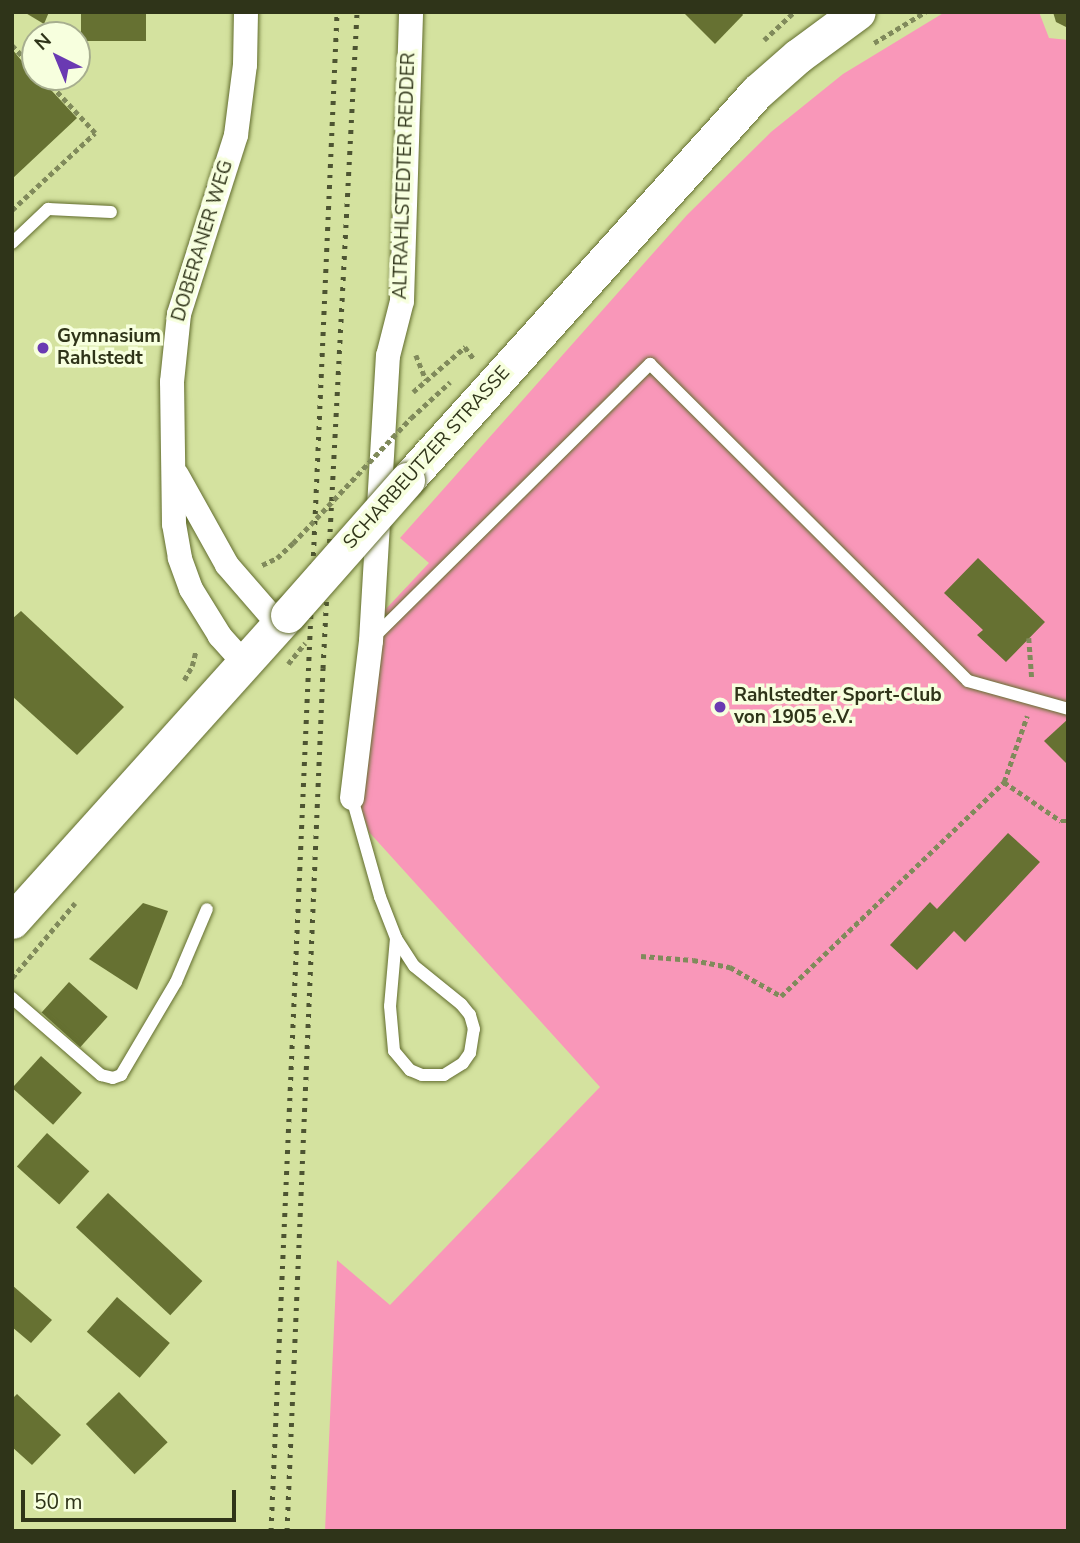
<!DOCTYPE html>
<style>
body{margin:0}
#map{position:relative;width:1080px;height:1543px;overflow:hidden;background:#d4e29f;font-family:"Nunito Sans",sans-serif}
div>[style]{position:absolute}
.green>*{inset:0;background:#f997b9}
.building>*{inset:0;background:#667132;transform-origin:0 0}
.path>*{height:4.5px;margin-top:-2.25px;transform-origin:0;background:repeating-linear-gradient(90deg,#808a5b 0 5px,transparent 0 8.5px)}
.roads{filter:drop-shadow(0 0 2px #626d2e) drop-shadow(0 0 2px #626d2e)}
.service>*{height:12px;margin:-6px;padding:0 6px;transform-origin:6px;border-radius:6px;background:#fff}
.minor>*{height:24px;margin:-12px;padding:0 12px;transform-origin:12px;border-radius:12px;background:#fff}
.secondary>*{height:35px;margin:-17.5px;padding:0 17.5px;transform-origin:17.5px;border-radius:17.5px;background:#fff}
.rail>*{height:5px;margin-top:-2.5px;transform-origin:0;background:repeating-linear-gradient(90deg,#4d5432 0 3.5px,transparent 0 10.5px)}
.path-bridge>*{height:4.5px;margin-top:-2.25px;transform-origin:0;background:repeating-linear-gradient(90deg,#808a5b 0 5px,transparent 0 8.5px)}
.bridges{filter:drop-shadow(0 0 2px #626d2e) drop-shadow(0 0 2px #626d2e)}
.secondary-bridge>*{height:35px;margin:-17.5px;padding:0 17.5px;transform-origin:17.5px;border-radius:17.5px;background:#fff}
.dots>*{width:19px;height:19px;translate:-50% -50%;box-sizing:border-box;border:4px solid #f7ffde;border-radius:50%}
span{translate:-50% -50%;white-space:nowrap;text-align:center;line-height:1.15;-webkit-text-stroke:7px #f7ffde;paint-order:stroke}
.street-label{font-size:19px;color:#2f3419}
.poi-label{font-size:19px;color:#2f3419;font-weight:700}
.left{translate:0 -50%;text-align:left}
.frame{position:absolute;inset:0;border:14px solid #2f3419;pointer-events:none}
.north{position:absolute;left:21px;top:21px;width:70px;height:70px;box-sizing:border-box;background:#f7ffde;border:2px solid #a7ae8f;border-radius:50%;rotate:317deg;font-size:19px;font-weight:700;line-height:28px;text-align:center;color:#2f3419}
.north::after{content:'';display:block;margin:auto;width:24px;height:32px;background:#6a3ab2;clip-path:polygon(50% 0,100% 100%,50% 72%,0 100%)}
.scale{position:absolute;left:21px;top:1490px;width:215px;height:32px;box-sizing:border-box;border:4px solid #2f3419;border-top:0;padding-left:9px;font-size:21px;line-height:24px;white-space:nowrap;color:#2f3419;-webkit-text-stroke:5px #f7ffde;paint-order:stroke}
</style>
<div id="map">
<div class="green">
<i style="clip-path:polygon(945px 12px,1039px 12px,1049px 38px,1068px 40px,1068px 1531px,325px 1531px,337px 1260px,390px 1305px,600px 1087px,369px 832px,359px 802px,383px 612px,429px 563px,400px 538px,687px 215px,771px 132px,843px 74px)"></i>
</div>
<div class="building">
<i style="clip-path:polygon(24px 12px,49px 12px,44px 24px)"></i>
<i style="left:81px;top:12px;width:65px;height:29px"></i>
<i style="clip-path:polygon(683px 12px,741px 12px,743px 15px,715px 44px)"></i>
<i style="clip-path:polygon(1053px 12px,1068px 12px,1068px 28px,1056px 22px)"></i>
<i style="clip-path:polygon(12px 49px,35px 77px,39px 77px,77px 118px,12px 179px)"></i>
<i style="clip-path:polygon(978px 558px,1045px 622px,1006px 662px,977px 635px,983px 630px,944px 593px)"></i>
<i style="clip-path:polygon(21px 611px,124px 707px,77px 755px,12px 696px,12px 619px)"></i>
<i style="clip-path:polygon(1068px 719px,1068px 765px,1044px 741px)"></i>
<i style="clip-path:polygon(1008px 833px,1040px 862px,965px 942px,954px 931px,917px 970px,890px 945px,930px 902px,937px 909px)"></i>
<i style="clip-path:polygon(143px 903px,168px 911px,137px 990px,89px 959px)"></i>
<i style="left:69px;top:982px;width:52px;height:41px;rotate:42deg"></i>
<i style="left:41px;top:1056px;width:55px;height:43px;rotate:42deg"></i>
<i style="left:47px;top:1133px;width:57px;height:45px;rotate:42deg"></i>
<i style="left:108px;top:1193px;width:129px;height:47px;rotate:43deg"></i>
<i style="clip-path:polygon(12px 1285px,52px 1320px,31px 1343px,12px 1327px)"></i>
<i style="left:117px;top:1297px;width:70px;height:46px;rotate:41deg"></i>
<i style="left:119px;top:1392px;width:70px;height:46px;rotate:46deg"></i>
<i style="clip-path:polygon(17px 1394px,61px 1435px,32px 1465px,12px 1447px,12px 1399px)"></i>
</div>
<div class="path">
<i style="left:764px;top:40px;width:41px;rotate:-43deg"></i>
<i style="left:874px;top:43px;width:60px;rotate:-31.3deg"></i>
<i style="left:12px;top:45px;width:33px;rotate:46deg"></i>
<i style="left:12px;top:210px;width:113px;rotate:-42.9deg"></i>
<i style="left:95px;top:133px;width:76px;rotate:-132.9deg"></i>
<i style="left:416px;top:355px;width:27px;rotate:68deg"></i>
<i style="left:413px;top:392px;width:69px;rotate:-40.9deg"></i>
<i style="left:465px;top:347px;width:15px;rotate:53deg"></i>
<i style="left:411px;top:418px;width:53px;rotate:-42.7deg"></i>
<i style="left:262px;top:565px;width:17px;rotate:-25deg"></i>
<i style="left:277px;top:558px;width:22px;rotate:-43deg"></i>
<i style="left:1029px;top:638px;width:42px;rotate:85.9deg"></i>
<i style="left:184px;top:680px;width:16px;rotate:-60deg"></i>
<i style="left:192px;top:666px;width:16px;rotate:-76deg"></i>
<i style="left:1004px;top:782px;width:69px;rotate:34.4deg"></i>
<i style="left:1061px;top:821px;width:7px"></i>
<i style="left:641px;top:956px;width:52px;rotate:4.4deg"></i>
<i style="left:693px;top:960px;width:38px;rotate:11deg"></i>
<i style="left:730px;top:967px;width:59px;rotate:29.6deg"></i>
<i style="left:781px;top:996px;width:309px;rotate:-43.8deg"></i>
<i style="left:1004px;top:782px;width:70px;rotate:-70.8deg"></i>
<i style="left:12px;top:978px;width:98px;rotate:-50deg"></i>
</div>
<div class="roads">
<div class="service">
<i style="left:12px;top:243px;width:50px;rotate:-43.4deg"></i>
<i style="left:48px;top:209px;width:63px;rotate:2.7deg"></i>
<i style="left:373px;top:638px;width:390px;rotate:-44.7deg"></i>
<i style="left:650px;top:364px;width:449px;rotate:44.9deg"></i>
<i style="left:968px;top:681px;width:104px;rotate:15.6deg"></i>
<i style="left:352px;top:798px;width:103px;rotate:74.2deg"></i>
<i style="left:380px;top:897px;width:44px;rotate:68.7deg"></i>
<i style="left:396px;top:938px;width:68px;rotate:95deg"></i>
<i style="left:390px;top:1006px;width:45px;rotate:84.9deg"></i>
<i style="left:394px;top:1051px;width:25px;rotate:50deg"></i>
<i style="left:410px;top:1070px;width:13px;rotate:23deg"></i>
<i style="left:422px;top:1075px;width:22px"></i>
<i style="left:444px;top:1075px;width:22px;rotate:-32deg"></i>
<i style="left:463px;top:1063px;width:12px;rotate:-55deg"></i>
<i style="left:470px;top:1053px;width:24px;rotate:-81deg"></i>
<i style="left:474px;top:1029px;width:15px;rotate:-106deg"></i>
<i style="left:470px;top:1015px;width:14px;rotate:-129deg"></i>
<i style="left:461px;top:1004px;width:60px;rotate:-141deg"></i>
<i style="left:414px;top:966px;width:33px;rotate:-123deg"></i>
<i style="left:12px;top:998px;width:118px;rotate:40.9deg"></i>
<i style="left:101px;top:1075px;width:12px;rotate:14deg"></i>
<i style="left:113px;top:1078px;width:9px;rotate:-21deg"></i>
<i style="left:121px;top:1075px;width:108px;rotate:-59.4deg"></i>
<i style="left:176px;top:982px;width:79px;rotate:-67deg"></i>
</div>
<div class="minor">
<i style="left:177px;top:475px;width:103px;rotate:60.9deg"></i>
<i style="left:227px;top:565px;width:79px;rotate:49.1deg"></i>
<i style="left:245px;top:664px;width:38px;rotate:-132deg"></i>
<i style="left:220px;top:636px;width:55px;rotate:-121.7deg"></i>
<i style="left:191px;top:589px;width:33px;rotate:-110deg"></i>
<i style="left:180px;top:558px;width:35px;rotate:-100deg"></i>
<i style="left:174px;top:524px;width:142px;rotate:-90.8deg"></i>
<i style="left:172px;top:382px;width:68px;rotate:-84.1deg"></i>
<i style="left:179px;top:314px;width:188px;rotate:-72.3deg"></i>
<i style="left:236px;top:135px;width:71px;rotate:-82.7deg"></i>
<i style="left:245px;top:65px;width:53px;rotate:-88.9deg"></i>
<i style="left:352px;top:798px;width:158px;rotate:-83.1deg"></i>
<i style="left:371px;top:641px;width:286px;rotate:-86.6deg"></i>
<i style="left:388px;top:356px;width:57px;rotate:-75.7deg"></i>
<i style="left:402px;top:301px;width:289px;rotate:-88.2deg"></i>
</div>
<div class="secondary">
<i style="left:407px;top:480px;width:523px;rotate:-47.95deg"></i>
<i style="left:757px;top:92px;width:55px;rotate:-41.3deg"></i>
<i style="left:798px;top:56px;width:74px;rotate:-36.3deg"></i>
<i style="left:12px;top:921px;width:412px;rotate:-48deg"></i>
</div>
</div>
<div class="rail">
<i style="left:271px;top:1531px;width:1520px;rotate:-87.51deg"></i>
<i style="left:287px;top:1531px;width:864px;rotate:-87.61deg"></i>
<i style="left:323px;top:668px;width:657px;rotate:-87.03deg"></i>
</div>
<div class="path-bridge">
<i style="left:293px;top:543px;width:172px;rotate:-46.7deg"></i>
<i style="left:288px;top:664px;width:27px;rotate:-51deg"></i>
</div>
<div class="bridges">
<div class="secondary-bridge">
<i style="left:288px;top:615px;width:180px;rotate:-48.6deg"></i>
</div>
</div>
<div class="dots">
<i style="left:43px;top:348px;background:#6a3ab2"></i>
<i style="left:720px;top:707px;background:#6a3ab2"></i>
</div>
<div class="street-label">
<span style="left:405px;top:176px;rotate:-88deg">ALTRAHLSTEDTER REDDER</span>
<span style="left:203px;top:241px;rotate:-73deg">DOBERANER WEG</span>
<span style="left:427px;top:458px;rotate:-48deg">SCHARBEUTZER STRASSE</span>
</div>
<div class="poi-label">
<span class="left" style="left:57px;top:348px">Gymnasium<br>Rahlstedt</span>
<span class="left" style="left:734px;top:707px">Rahlstedter Sport-Club<br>von 1905 e.V.</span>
</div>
<div class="frame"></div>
<div class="north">N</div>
<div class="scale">50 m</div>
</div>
